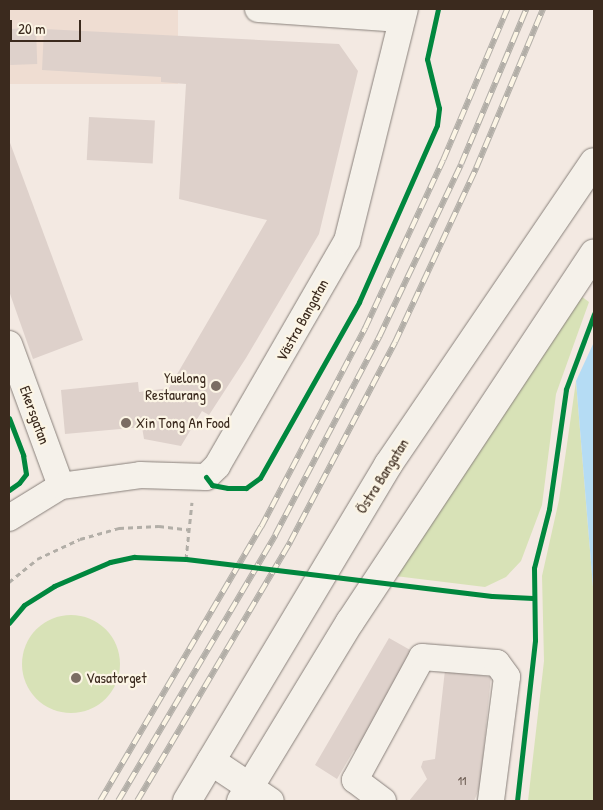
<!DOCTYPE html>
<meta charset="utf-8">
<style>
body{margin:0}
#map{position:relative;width:603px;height:810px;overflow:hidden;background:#f3e9e2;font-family:"Patrick Hand",sans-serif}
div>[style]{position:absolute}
.built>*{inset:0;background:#efddd2;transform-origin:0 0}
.green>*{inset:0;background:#d8e2b7}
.round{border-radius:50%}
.water>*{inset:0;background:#b5dcf4}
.building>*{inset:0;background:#ded1cb;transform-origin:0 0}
.path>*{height:3px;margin-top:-1.5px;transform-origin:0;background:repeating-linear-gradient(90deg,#b2aea7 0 5px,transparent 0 9px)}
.roads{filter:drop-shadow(0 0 1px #89817b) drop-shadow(0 0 1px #89817b)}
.minor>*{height:26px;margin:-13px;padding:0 13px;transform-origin:13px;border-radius:13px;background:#f5f1ea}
.major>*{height:28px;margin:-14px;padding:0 14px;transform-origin:14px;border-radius:14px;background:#f5f1ea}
.rail>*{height:5.5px;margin-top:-2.75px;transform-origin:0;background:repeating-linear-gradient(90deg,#fcf5e5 0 11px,#b2aea7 0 22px);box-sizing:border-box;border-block:1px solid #b2aea7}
.cycleway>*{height:5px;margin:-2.5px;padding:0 2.5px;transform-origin:2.5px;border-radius:2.5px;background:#00873e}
.dots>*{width:14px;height:14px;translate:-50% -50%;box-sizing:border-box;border:2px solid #fcf5e5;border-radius:50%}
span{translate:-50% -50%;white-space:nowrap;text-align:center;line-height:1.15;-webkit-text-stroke:4.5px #fcf5e5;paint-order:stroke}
.number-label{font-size:12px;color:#67574d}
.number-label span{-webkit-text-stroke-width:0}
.street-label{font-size:15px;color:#3b2a1e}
.poi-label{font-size:15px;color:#3b2a1e}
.right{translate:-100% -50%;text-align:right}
.left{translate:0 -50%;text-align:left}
.frame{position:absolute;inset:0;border:10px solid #3b2a1e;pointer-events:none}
.scale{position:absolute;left:10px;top:20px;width:71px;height:22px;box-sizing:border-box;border:2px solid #3b2a1e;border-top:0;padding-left:6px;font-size:15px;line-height:18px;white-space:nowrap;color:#3b2a1e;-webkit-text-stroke:4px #fcf5e5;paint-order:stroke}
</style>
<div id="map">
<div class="built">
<i style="left:9px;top:9px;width:169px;height:75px"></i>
</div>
<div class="green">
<i style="clip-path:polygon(581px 296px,589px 302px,556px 394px,542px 505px,521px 561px,506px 577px,485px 587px,395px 576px)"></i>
<i style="clip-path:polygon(576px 381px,594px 599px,594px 801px,528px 801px,544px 661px,542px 576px,559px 500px)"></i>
<i class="round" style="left:22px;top:615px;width:98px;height:98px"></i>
</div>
<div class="water">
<i style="clip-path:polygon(594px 342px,594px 599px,576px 381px)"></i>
</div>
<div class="building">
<i style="left:36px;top:28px;width:36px;height:27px;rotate:88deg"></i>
<i style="clip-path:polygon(44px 29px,339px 44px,358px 71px,319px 234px,246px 358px,209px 415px,202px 411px,181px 446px,144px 439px,142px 427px,65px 434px,61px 390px,138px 382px,139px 392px,169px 388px,267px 220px,179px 199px,186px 84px,161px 82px,161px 77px,42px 70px)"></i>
<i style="left:89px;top:117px;width:66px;height:43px;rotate:3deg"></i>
<i style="clip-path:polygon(9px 140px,83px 340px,33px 359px,9px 291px)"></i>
<i style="clip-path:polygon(389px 638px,412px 651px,388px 691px,393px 694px,359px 753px,354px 750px,337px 779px,315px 765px)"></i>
<i style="clip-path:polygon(445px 670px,491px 677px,482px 767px,487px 769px,474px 801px,409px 801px,427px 779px,421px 767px,423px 761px,435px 759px)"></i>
</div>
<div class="path">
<i style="left:186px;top:559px;width:57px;rotate:-84deg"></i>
<i style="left:9px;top:582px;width:36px;rotate:-39deg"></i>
<i style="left:37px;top:559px;width:47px;rotate:-24.9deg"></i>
<i style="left:80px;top:539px;width:41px;rotate:-15.8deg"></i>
<i style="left:119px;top:528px;width:40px;rotate:-2.9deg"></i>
<i style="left:159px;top:526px;width:31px;rotate:7deg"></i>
</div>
<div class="roads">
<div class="minor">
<i style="left:258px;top:9px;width:144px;rotate:4deg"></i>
<i style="left:9px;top:344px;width:151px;rotate:69.9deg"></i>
<i style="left:9px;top:518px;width:61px;rotate:-31.6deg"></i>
<i style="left:61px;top:486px;width:80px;rotate:-7.9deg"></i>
<i style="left:140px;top:475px;width:66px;rotate:1.7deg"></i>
<i style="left:206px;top:477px;width:16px;rotate:-45deg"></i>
<i style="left:217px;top:466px;width:260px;rotate:-60deg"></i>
<i style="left:347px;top:241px;width:239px;rotate:-76deg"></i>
<i style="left:250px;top:787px;width:25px;rotate:34deg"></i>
<i style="left:383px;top:801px;width:35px;rotate:-143deg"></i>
<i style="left:355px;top:780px;width:140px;rotate:-61.4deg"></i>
<i style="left:422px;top:657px;width:75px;rotate:4.6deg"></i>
<i style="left:497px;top:663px;width:17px;rotate:54deg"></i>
<i style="left:507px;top:677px;width:125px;rotate:97.4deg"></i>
</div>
<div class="major">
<i style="left:211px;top:761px;width:47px;rotate:33.7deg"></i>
<i style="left:187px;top:801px;width:392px;rotate:-59.1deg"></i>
<i style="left:388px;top:465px;width:366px;rotate:-55.8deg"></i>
<i style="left:241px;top:801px;width:210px;rotate:-58.7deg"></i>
<i style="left:350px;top:622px;width:442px;rotate:-56.5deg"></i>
</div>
</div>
<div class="rail">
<i style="left:100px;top:801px;width:318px;rotate:-59.6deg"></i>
<i style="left:261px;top:527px;width:225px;rotate:-62.4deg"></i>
<i style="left:365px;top:328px;width:185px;rotate:-65.1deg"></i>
<i style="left:443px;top:160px;width:164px;rotate:-67deg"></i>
<i style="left:118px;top:801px;width:309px;rotate:-59.4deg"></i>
<i style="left:275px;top:535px;width:224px;rotate:-62.3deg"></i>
<i style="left:379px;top:337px;width:191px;rotate:-64.6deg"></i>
<i style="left:461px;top:164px;width:168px;rotate:-67.2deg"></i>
<i style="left:137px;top:801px;width:301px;rotate:-59.4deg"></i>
<i style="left:290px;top:542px;width:226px;rotate:-62.3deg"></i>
<i style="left:395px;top:342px;width:192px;rotate:-65deg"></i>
<i style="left:476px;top:168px;width:173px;rotate:-67.2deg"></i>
</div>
<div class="cycleway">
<i style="left:9px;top:418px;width:40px;rotate:69deg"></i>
<i style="left:23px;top:455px;width:19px;rotate:81deg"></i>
<i style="left:26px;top:474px;width:11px;rotate:128deg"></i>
<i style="left:19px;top:483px;width:12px;rotate:145deg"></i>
<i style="left:206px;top:477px;width:10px;rotate:53deg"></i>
<i style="left:212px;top:485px;width:16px;rotate:11deg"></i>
<i style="left:228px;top:488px;width:18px"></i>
<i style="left:246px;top:488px;width:17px;rotate:-36deg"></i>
<i style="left:260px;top:478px;width:202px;rotate:-60.6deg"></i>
<i style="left:359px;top:302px;width:193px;rotate:-66.2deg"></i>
<i style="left:437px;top:125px;width:17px;rotate:-83deg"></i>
<i style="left:439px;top:108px;width:50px;rotate:-103.8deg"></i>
<i style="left:427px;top:59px;width:51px;rotate:-77.6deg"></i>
<i style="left:9px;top:623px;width:23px;rotate:-50deg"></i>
<i style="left:24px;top:605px;width:36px;rotate:-32deg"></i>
<i style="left:54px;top:586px;width:61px;rotate:-23.2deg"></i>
<i style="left:110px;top:562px;width:25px;rotate:-12deg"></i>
<i style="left:134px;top:557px;width:52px;rotate:2.2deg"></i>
<i style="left:186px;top:559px;width:308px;rotate:6.9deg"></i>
<i style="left:492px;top:596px;width:41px;rotate:2.8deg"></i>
<i style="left:517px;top:801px;width:162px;rotate:-83.6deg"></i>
<i style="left:535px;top:640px;width:72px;rotate:-90.8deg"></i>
<i style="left:534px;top:568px;width:61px;rotate:-75.7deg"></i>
<i style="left:549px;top:509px;width:121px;rotate:-81.9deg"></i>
<i style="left:566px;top:389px;width:80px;rotate:-69.5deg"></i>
</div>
<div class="dots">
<i style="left:216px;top:386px;background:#7b6d63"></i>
<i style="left:126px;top:423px;background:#7b6d63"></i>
<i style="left:76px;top:678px;background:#7b6d63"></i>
</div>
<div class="number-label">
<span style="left:462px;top:781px">11</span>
</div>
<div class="street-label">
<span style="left:302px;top:320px;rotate:-61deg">Västra Bangatan</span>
<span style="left:35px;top:415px;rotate:70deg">Ekersgatan</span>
<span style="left:382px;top:476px;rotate:-58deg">Östra Bangatan</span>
</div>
<div class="poi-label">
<span class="right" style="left:206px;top:386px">Yuelong<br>Restaurang</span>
<span class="left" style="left:136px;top:423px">Xin Tong An Food</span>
<span class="left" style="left:86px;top:678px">Vasatorget</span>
</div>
<div class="frame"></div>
<div class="scale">20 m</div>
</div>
